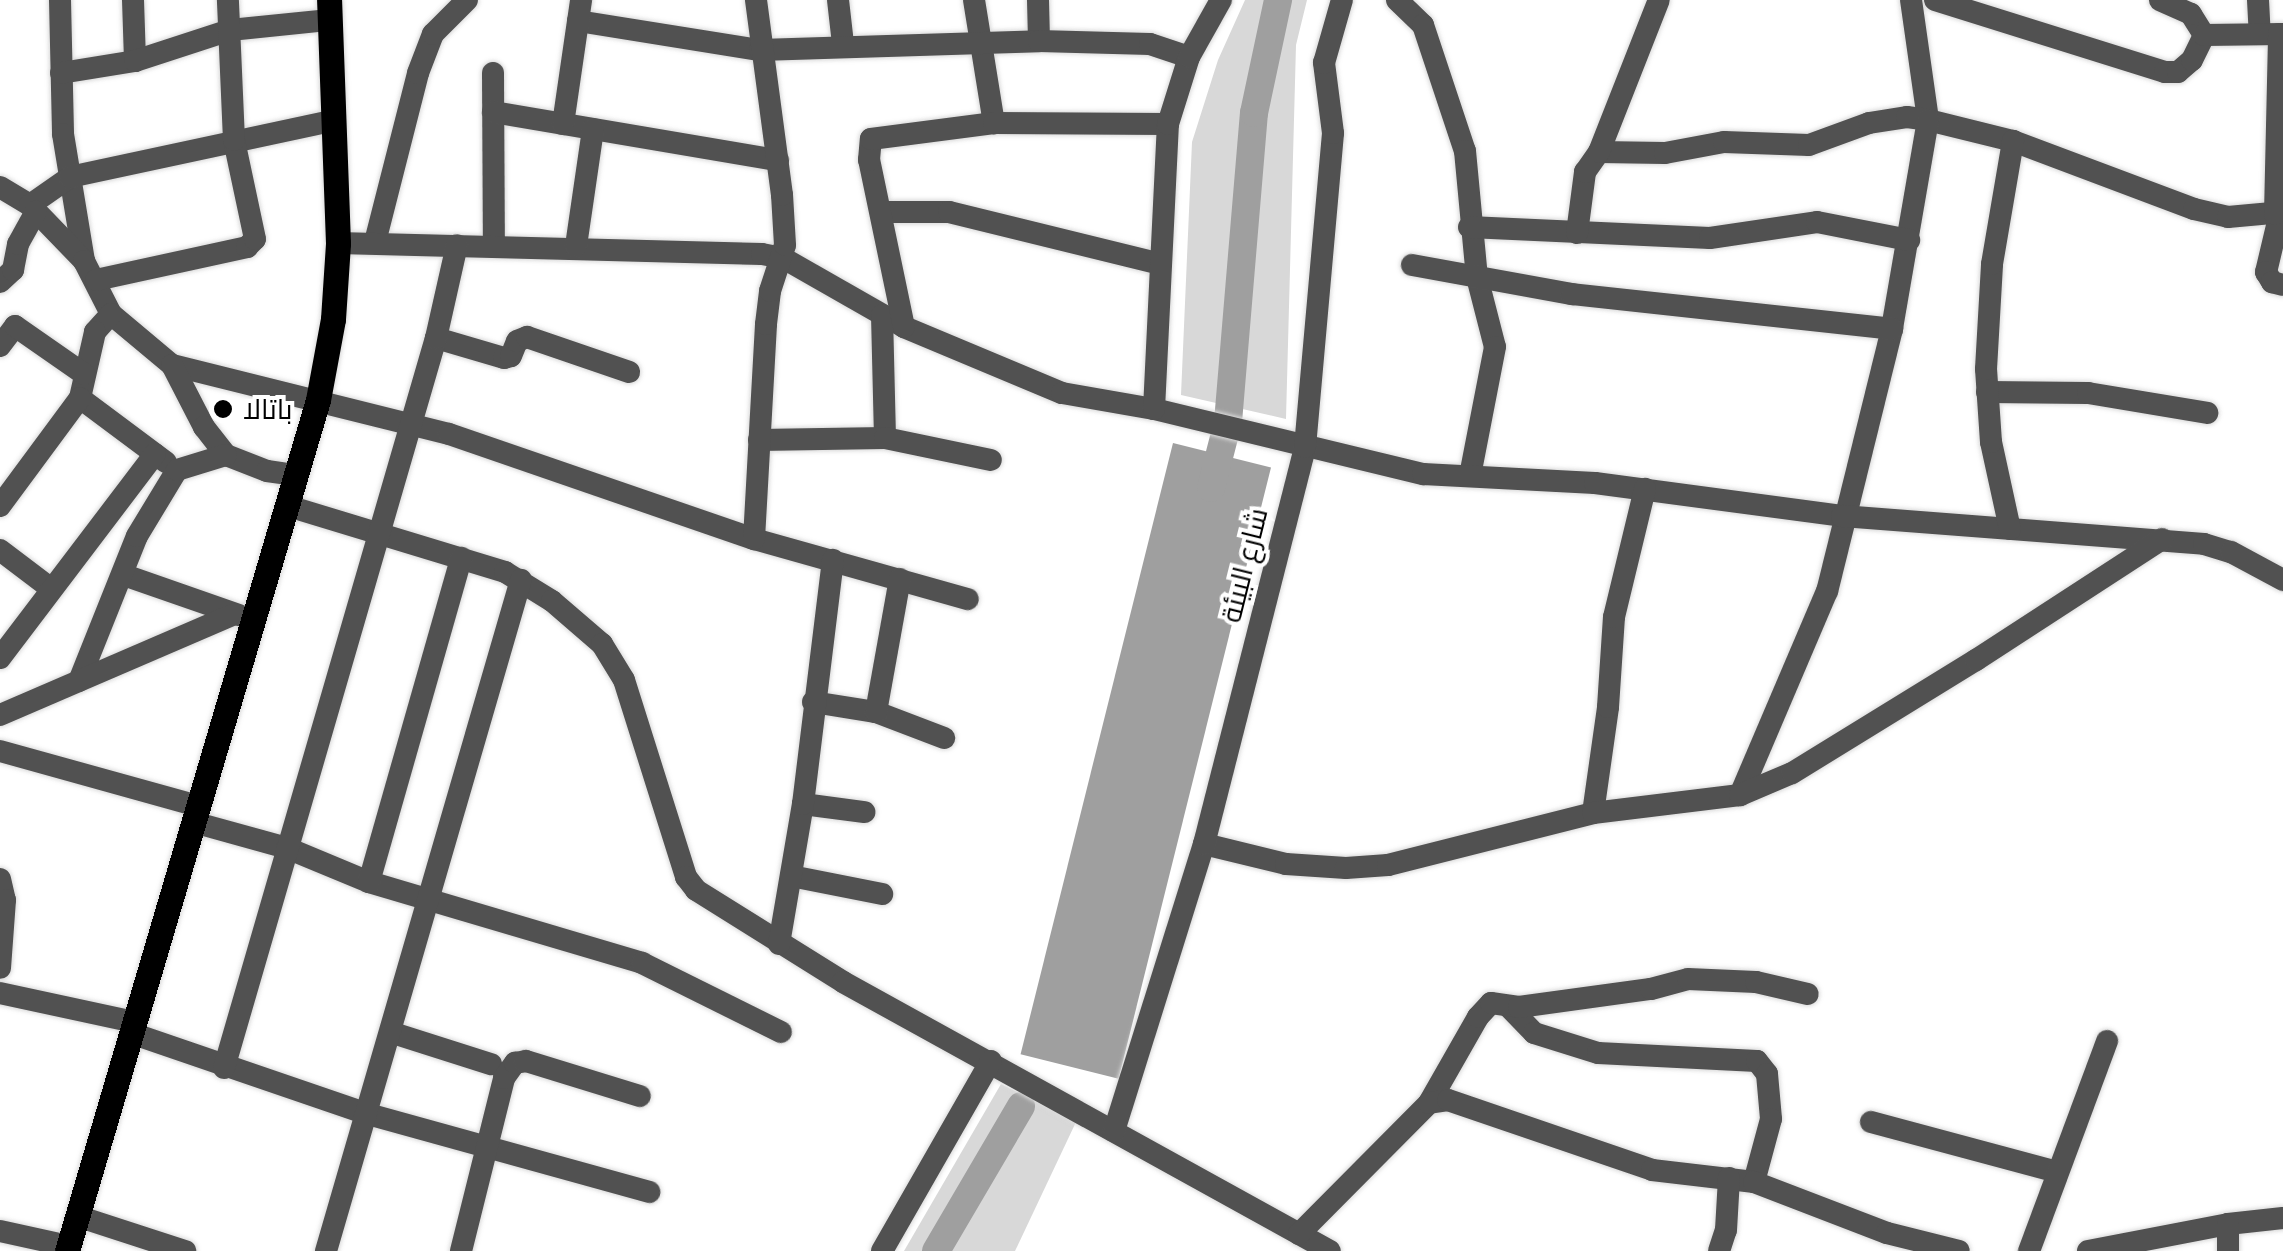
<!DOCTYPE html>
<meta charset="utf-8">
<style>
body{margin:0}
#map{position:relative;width:2283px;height:1251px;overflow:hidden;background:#fff;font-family:Ubuntu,Cairo,sans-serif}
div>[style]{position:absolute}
.green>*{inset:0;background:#d8d8d8}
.water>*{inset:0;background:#9f9f9f;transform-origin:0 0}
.river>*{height:28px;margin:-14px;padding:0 14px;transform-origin:14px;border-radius:14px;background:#9f9f9f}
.roads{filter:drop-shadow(0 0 2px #dbdbdb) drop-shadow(0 0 2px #dbdbdb)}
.minor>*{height:22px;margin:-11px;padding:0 11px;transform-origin:11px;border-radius:11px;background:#515151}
.major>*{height:25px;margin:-12.5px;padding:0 12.5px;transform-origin:12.5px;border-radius:12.5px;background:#000}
.dots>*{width:28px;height:28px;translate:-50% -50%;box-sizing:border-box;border:5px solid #fff;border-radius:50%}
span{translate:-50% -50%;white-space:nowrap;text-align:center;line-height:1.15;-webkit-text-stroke:8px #fff;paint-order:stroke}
.poi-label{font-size:28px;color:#000}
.left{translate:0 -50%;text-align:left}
.street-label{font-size:28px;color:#000}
</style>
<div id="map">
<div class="green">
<i style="clip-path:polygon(1245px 0,1307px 0,1296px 45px,1286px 419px,1181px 395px,1192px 142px,1218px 60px)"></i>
<i style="clip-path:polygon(1001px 1084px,1076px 1122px,1015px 1251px,904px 1251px)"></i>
</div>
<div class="water">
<i style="left:1173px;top:443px;width:101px;height:630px;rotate:14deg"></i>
</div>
<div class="river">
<i style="left:1211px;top:488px;width:68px;rotate:-75.6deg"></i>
<i style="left:1228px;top:422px;width:310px;rotate:-85.2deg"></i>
<i style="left:1254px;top:113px;width:116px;rotate:-78deg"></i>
<i style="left:936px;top:1251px;width:168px;rotate:-59.6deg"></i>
</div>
<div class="roads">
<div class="minor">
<i style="left:60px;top:0;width:134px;rotate:88.7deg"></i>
<i style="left:63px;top:134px;width:129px;rotate:80.6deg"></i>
<i style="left:133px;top:0;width:61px;rotate:88.1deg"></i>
<i style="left:838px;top:0;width:44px;rotate:83.5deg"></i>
<i style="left:974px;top:0;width:125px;rotate:80.8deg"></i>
<i style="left:1038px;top:0;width:41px;rotate:88.6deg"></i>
<i style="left:1397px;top:0;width:36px;rotate:44deg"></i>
<i style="left:1423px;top:25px;width:133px;rotate:71.6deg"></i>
<i style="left:1465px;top:151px;width:127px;rotate:84.6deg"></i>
<i style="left:1477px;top:277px;width:72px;rotate:75.6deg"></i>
<i style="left:1495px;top:347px;width:131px;rotate:101deg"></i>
<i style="left:1911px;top:0;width:121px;rotate:81.9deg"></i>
<i style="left:1928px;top:120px;width:88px;rotate:13.9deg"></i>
<i style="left:2013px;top:141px;width:193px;rotate:20.6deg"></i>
<i style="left:2194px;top:209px;width:35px;rotate:13deg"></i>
<i style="left:2228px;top:217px;width:55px;rotate:-5.2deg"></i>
<i style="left:1935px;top:0;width:241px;rotate:17.4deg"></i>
<i style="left:2165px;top:72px;width:13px"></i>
<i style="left:2178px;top:72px;width:18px;rotate:-41deg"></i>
<i style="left:2192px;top:60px;width:28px;rotate:-64deg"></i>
<i style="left:2204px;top:35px;width:25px;rotate:-122deg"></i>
<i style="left:2191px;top:14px;width:34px;rotate:-156deg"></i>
<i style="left:2258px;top:0;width:34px;rotate:87deg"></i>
<i style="left:578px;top:21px;width:184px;rotate:9.1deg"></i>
<i style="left:760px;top:50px;width:279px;rotate:-1.8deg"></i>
<i style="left:1039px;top:41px;width:111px;rotate:1.5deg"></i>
<i style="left:1150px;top:44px;width:41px;rotate:18.4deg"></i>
<i style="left:2204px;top:35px;width:79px;rotate:-0.7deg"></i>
<i style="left:61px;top:73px;width:75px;rotate:-9.2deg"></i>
<i style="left:135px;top:61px;width:100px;rotate:-18.1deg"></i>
<i style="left:230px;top:30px;width:100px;rotate:-5.8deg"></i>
<i style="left:493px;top:73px;width:173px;rotate:89.7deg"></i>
<i style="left:493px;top:112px;width:289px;rotate:9.6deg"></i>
<i style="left:563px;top:124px;width:125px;rotate:-81.7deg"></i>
<i style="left:1599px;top:152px;width:66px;rotate:0.9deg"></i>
<i style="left:1665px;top:153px;width:60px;rotate:-10.6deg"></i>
<i style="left:1724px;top:142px;width:85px;rotate:2deg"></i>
<i style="left:1809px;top:145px;width:64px;rotate:-20.1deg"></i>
<i style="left:1869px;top:123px;width:38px;rotate:-9deg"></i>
<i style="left:1907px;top:117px;width:21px;rotate:8deg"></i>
<i style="left:1928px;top:120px;width:212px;rotate:99.8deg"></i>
<i style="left:1892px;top:329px;width:270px;rotate:103.9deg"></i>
<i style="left:1827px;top:591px;width:222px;rotate:113.1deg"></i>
<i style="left:0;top:187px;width:35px;rotate:31deg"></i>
<i style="left:30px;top:205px;width:78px;rotate:46deg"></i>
<i style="left:84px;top:261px;width:59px;rotate:63deg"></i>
<i style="left:111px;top:314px;width:80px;rotate:39.9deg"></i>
<i style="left:172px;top:365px;width:285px;rotate:14deg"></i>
<i style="left:449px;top:434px;width:323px;rotate:19deg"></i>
<i style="left:754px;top:539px;width:222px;rotate:15.7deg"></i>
<i style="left:30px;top:205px;width:49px;rotate:-35deg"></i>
<i style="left:70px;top:177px;width:268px;rotate:-12.1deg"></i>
<i style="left:883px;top:212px;width:66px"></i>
<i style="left:949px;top:212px;width:218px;rotate:13.8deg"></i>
<i style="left:2280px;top:213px;width:61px;rotate:103.3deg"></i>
<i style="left:2266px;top:272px;width:12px;rotate:59deg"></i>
<i style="left:2272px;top:282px;width:11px;rotate:15deg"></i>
<i style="left:2275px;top:214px;width:180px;rotate:-88.7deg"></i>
<i style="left:1469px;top:227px;width:241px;rotate:2.6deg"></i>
<i style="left:1710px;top:238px;width:108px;rotate:-8.5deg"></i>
<i style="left:1817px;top:222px;width:94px;rotate:11.1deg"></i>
<i style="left:1577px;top:233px;width:62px;rotate:-82.5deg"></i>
<i style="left:1585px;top:172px;width:24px;rotate:-55deg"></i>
<i style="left:1599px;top:152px;width:163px;rotate:-68.5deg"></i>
<i style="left:375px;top:242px;width:174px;rotate:-75.7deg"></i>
<i style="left:418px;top:73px;width:42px;rotate:-69deg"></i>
<i style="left:433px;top:34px;width:48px;rotate:-45deg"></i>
<i style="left:338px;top:243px;width:424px;rotate:1.5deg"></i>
<i style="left:762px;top:254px;width:21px;rotate:11deg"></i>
<i style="left:783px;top:258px;width:139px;rotate:29.7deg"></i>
<i style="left:904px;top:327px;width:171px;rotate:22.7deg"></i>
<i style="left:1062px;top:393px;width:93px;rotate:9.9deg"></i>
<i style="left:1154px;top:409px;width:277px;rotate:13.6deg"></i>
<i style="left:1423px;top:474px;width:172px;rotate:3deg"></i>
<i style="left:1595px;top:483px;width:249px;rotate:7.6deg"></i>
<i style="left:1842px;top:516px;width:363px;rotate:4.4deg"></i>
<i style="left:2204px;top:544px;width:28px;rotate:17deg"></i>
<i style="left:2231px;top:552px;width:59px;rotate:28.3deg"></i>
<i style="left:576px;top:246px;width:118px;rotate:-81.7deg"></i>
<i style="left:1412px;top:265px;width:163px;rotate:10.3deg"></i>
<i style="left:1572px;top:294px;width:322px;rotate:6.2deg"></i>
<i style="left:96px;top:280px;width:155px;rotate:-12.3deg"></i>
<i style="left:247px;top:247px;width:11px;rotate:-45deg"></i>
<i style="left:255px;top:239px;width:101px;rotate:-102deg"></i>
<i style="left:234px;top:140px;width:140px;rotate:-92.5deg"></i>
<i style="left:0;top:282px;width:18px;rotate:-43deg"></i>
<i style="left:13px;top:270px;width:26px;rotate:-79deg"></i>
<i style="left:18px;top:244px;width:37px;rotate:-61deg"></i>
<i style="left:111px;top:314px;width:24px;rotate:132deg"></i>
<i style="left:95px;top:332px;width:68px;rotate:102.8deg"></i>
<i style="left:80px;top:398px;width:107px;rotate:36.7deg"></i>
<i style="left:882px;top:315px;width:123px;rotate:88.6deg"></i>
<i style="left:904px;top:327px;width:171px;rotate:-101.8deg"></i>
<i style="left:869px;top:160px;width:21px;rotate:-85deg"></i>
<i style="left:871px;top:139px;width:124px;rotate:-7.4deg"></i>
<i style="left:994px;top:123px;width:174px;rotate:0.3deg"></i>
<i style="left:436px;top:338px;width:71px;rotate:16.4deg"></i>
<i style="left:504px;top:358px;width:7px;rotate:-16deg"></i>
<i style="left:511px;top:356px;width:16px;rotate:-68deg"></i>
<i style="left:517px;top:341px;width:11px;rotate:-22deg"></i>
<i style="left:527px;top:337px;width:108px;rotate:18.9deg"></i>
<i style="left:0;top:346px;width:25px;rotate:-53deg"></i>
<i style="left:15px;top:326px;width:84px;rotate:34.8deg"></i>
<i style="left:172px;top:365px;width:70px;rotate:62.7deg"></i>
<i style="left:204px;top:427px;width:36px;rotate:52deg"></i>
<i style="left:226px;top:455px;width:44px;rotate:21.3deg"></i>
<i style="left:267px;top:471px;width:29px;rotate:8deg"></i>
<i style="left:1987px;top:392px;width:101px;rotate:0.6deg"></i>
<i style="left:2088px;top:393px;width:121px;rotate:9.5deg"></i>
<i style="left:1154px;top:409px;width:285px;rotate:-87.2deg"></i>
<i style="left:1168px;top:124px;width:70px;rotate:-72.6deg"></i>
<i style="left:1189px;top:57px;width:65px;rotate:-60.7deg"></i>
<i style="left:759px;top:440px;width:126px;rotate:-0.9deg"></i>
<i style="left:885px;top:438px;width:108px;rotate:11.7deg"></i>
<i style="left:0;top:506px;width:134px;rotate:-53.5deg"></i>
<i style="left:288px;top:506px;width:227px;rotate:16.9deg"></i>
<i style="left:505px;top:572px;width:55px;rotate:31.7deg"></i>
<i style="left:552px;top:601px;width:66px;rotate:40.7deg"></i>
<i style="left:602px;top:644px;width:42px;rotate:58.6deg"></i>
<i style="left:624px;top:680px;width:207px;rotate:72.5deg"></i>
<i style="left:686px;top:877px;width:16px;rotate:52deg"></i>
<i style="left:696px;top:890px;width:173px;rotate:32deg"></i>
<i style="left:843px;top:982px;width:556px;rotate:28.91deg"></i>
<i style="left:2010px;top:529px;width:89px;rotate:-102.3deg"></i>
<i style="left:1991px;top:442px;width:73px;rotate:-93.9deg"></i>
<i style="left:1986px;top:369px;width:105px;rotate:-86.7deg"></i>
<i style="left:1992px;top:264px;width:125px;rotate:-80.3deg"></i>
<i style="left:754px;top:539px;width:215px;rotate:-86.8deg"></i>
<i style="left:766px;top:324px;width:33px;rotate:-83deg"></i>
<i style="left:770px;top:291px;width:48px;rotate:-71.9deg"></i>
<i style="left:785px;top:245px;width:50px;rotate:-93.4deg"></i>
<i style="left:782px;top:195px;width:197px;rotate:-97.6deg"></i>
<i style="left:0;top:550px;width:63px;rotate:37.2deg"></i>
<i style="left:124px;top:575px;width:122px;rotate:19.2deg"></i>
<i style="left:0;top:658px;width:256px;rotate:-52.8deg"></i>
<i style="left:79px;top:681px;width:156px;rotate:-68.2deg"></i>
<i style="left:137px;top:536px;width:77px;rotate:-58.8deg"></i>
<i style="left:177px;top:470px;width:51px;rotate:-17deg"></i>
<i style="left:813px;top:702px;width:64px;rotate:9deg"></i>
<i style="left:876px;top:712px;width:73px;rotate:20.9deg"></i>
<i style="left:876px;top:712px;width:135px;rotate:-79.8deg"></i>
<i style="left:0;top:715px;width:255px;rotate:-23.3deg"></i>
<i style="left:0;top:751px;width:205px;rotate:15.5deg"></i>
<i style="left:803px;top:804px;width:62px;rotate:7.5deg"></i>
<i style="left:1593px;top:813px;width:107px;rotate:-81.9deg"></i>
<i style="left:1608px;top:707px;width:90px;rotate:-86.2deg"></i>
<i style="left:1614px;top:617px;width:132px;rotate:-76.4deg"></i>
<i style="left:193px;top:822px;width:98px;rotate:15.5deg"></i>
<i style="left:287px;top:848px;width:89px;rotate:22.5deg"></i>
<i style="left:369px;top:882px;width:285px;rotate:16.5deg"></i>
<i style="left:642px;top:963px;width:155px;rotate:26.4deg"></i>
<i style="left:1204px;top:844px;width:84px;rotate:13.7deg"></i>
<i style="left:1286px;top:864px;width:60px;rotate:3.8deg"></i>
<i style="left:1346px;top:868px;width:42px;rotate:-4.1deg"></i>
<i style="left:1388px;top:865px;width:211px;rotate:-14.2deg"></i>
<i style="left:1593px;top:813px;width:148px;rotate:-7deg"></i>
<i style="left:1740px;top:795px;width:56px;rotate:-22.9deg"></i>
<i style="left:1792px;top:773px;width:216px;rotate:-31.6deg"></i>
<i style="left:1976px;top:660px;width:222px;rotate:-33deg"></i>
<i style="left:791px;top:876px;width:93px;rotate:11.2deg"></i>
<i style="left:0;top:879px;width:22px;rotate:77deg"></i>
<i style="left:5px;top:900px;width:68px;rotate:94.2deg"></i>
<i style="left:369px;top:882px;width:337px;rotate:-74.1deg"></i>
<i style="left:779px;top:944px;width:142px;rotate:-80.3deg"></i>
<i style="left:803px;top:804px;width:246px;rotate:-83deg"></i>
<i style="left:0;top:993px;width:137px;rotate:12.2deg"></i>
<i style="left:1509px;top:1007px;width:36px;rotate:46deg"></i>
<i style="left:1534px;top:1033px;width:67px;rotate:17.4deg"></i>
<i style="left:1598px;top:1053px;width:159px;rotate:2.9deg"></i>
<i style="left:1757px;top:1061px;width:16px;rotate:52deg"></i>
<i style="left:1767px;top:1074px;width:45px;rotate:84.9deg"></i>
<i style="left:1771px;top:1119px;width:65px;rotate:105.1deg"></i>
<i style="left:131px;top:1033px;width:250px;rotate:18.9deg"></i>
<i style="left:368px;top:1114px;width:292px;rotate:15.5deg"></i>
<i style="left:393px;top:1033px;width:103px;rotate:17.6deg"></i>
<i style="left:224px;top:1068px;width:760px;rotate:-73.81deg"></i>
<i style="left:436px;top:338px;width:95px;rotate:-77.3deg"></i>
<i style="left:1429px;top:1103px;width:99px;rotate:-60.3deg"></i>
<i style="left:1478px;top:1017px;width:19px;rotate:-47deg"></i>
<i style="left:1491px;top:1003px;width:28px;rotate:8deg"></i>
<i style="left:1519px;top:1007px;width:133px;rotate:-7.8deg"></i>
<i style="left:1651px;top:989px;width:38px;rotate:-15deg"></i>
<i style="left:1688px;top:979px;width:68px;rotate:2.5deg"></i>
<i style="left:1756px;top:982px;width:53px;rotate:13deg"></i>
<i style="left:1871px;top:1122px;width:193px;rotate:15deg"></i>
<i style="left:1114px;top:1131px;width:301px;rotate:-72.6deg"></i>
<i style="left:1204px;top:844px;width:410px;rotate:-75.7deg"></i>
<i style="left:1305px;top:447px;width:315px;rotate:-84.9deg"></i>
<i style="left:1333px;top:133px;width:71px;rotate:-97.3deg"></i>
<i style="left:1324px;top:63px;width:66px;rotate:-74.1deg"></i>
<i style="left:77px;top:1216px;width:114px;rotate:18deg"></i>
<i style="left:0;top:1231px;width:70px;rotate:12.4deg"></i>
<i style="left:1299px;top:1234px;width:185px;rotate:-45.2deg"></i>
<i style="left:1429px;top:1103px;width:19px;rotate:-9deg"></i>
<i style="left:1448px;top:1100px;width:216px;rotate:18.9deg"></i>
<i style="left:1652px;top:1170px;width:103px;rotate:6.7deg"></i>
<i style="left:1754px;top:1182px;width:142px;rotate:21deg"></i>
<i style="left:1887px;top:1233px;width:74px;rotate:14deg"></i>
<i style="left:326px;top:1251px;width:699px;rotate:-73.8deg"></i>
<i style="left:461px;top:1251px;width:178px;rotate:-76deg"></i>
<i style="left:504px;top:1078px;width:19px;rotate:-54deg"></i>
<i style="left:515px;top:1063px;width:11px;rotate:-10deg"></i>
<i style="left:526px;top:1061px;width:119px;rotate:17.1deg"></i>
<i style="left:882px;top:1251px;width:219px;rotate:-60.2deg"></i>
<i style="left:1719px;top:1251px;width:22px;rotate:-72deg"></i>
<i style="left:1726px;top:1230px;width:52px;rotate:-86.7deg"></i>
<i style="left:2029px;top:1251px;width:224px;rotate:-69.6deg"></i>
<i style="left:2088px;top:1251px;width:143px;rotate:-10.9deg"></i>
<i style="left:2228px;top:1224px;width:55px;rotate:-6.2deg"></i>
<i style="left:2228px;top:1251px;width:27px;rotate:-90deg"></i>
</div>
<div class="major">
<i style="left:67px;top:1251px;width:887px;rotate:-73.57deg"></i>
<i style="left:318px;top:400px;width:82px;rotate:-79.5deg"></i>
<i style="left:333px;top:319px;width:76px;rotate:-86.2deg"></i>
<i style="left:338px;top:243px;width:243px;rotate:-92.1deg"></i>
</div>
</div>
<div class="dots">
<i style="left:223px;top:409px;background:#000"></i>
</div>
<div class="poi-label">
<span class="left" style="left:243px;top:409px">باتالا</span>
</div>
<div class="street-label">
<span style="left:1244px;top:565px;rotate:-76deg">شارع البيئة</span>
</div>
</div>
